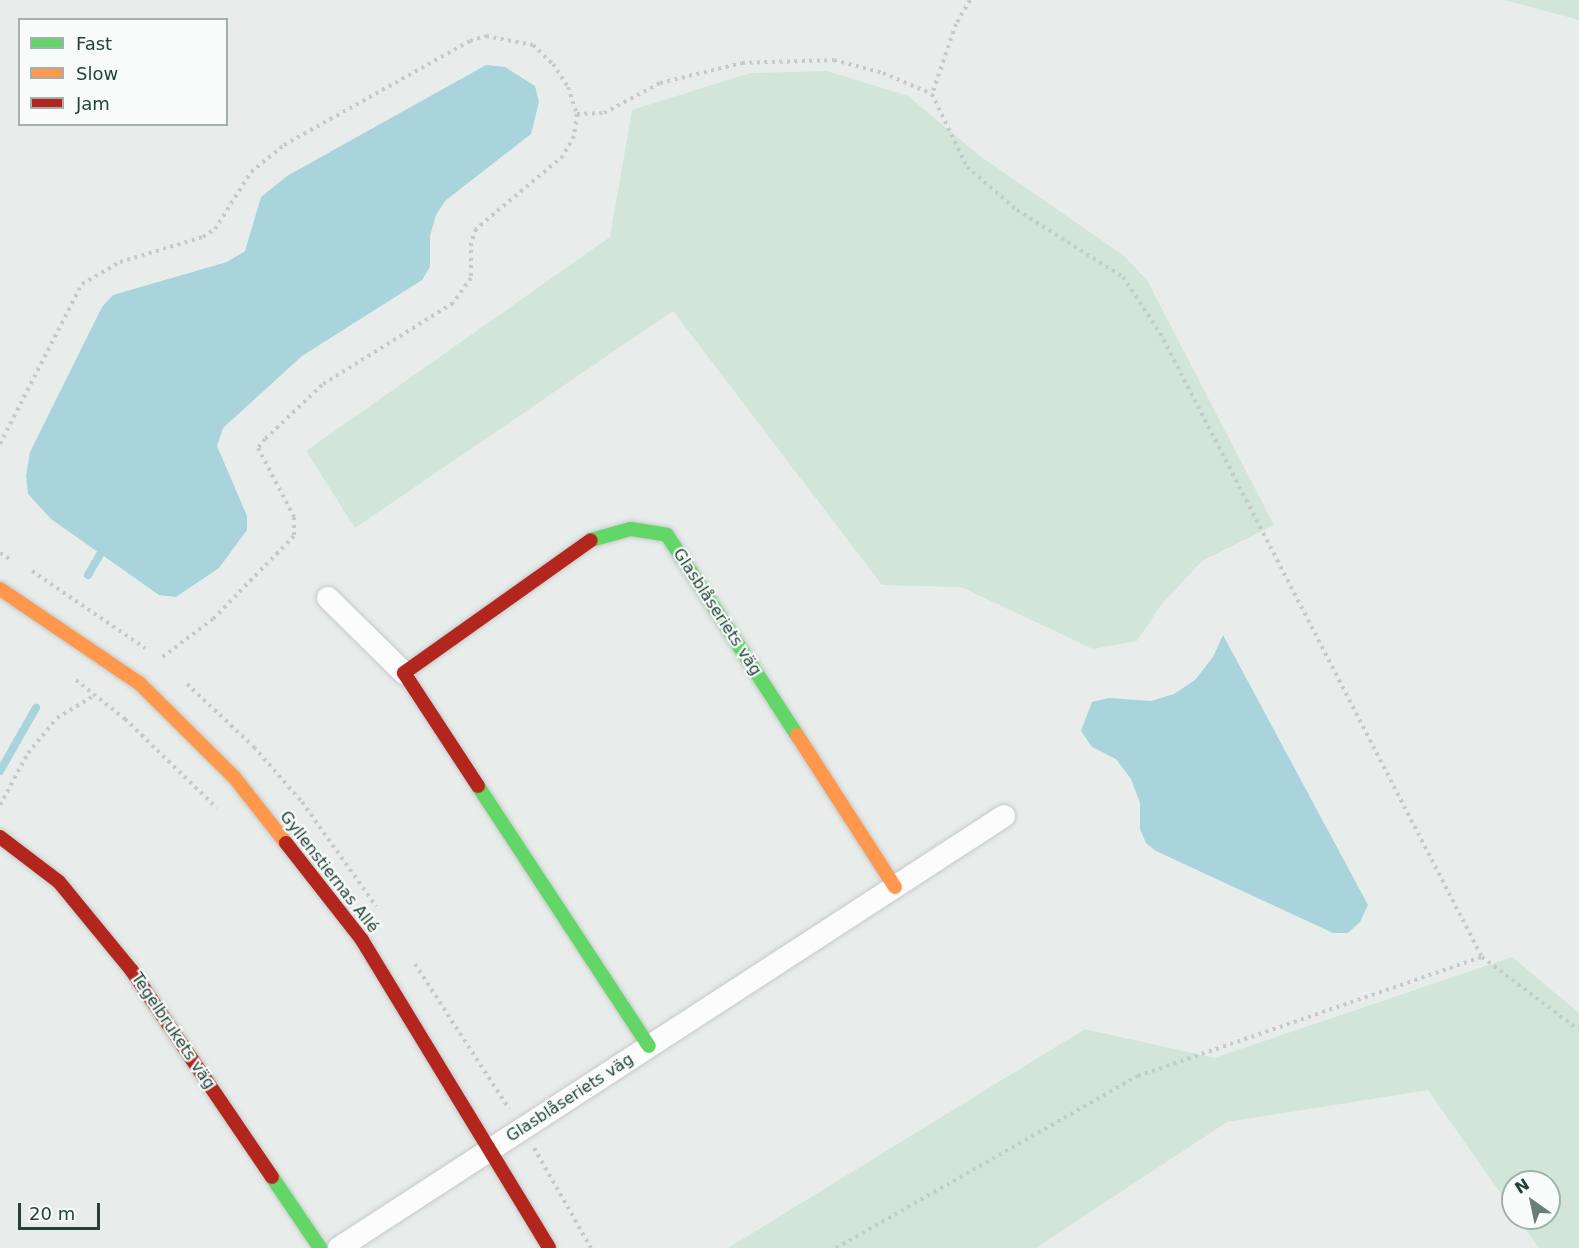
<!DOCTYPE html>
<meta charset="utf-8">
<style>
body{margin:0}
#map{position:relative;width:1579px;height:1248px;overflow:hidden;background:#e8edeb;font-family:"DejaVu Sans",sans-serif}
div>[style]{position:absolute}
.green>*{inset:0;background:#d1e6d8}
.water>*{inset:0;background:#a9d4db}
.stream>*{height:8px;margin:-4px;padding:0 4px;transform-origin:4px;border-radius:4px;background:#a9d4db}
.path>*{height:4px;margin-top:-2px;transform-origin:0;background:repeating-linear-gradient(90deg,#c3ccca 0 3px,transparent 0 7.5px)}
.roads{filter:drop-shadow(0 0 2px #c5cac8) drop-shadow(0 0 2px #c5cac8)}
.street>*{height:22px;margin:-11px;padding:0 11px;transform-origin:11px;border-radius:11px;background:#fcfcfc}
.fast>*{height:14px;margin:-7px;padding:0 7px;transform-origin:7px;border-radius:7px;background:#63d668}
.slow>*{height:14px;margin:-7px;padding:0 7px;transform-origin:7px;border-radius:7px;background:#ff974d}
.jam>*{height:14px;margin:-7px;padding:0 7px;transform-origin:7px;border-radius:7px;background:#b3261e}
span{translate:-50% -50%;white-space:nowrap;text-align:center;line-height:1.15;-webkit-text-stroke:4.5px #f7fbf9;paint-order:stroke}
.street-label{font-size:16px;color:#24423a}
.legend{position:absolute;left:18px;top:18px;width:210px;height:108px;box-sizing:border-box;background:#f7fbf9;border:2px solid #a3b1ad;margin:0;padding:8px 10px;list-style:none;font-size:18px;color:#24423a}
.legend li{display:flex;align-items:center;gap:12px;height:30px}
.legend b{width:30px;border:2px solid #a3b1ad}
.north{position:absolute;left:1501px;top:1170px;width:60px;height:60px;box-sizing:border-box;background:#f7fbf9;border:2px solid #a3b1ad;border-radius:50%;rotate:327deg;font-size:16px;font-weight:700;line-height:24px;text-align:center;color:#24423a}
.north::after{content:'';display:block;margin:auto;width:21px;height:27px;background:#697e78;clip-path:polygon(50% 0,100% 100%,50% 72%,0 100%)}
.scale{position:absolute;left:18px;top:1203px;width:82px;height:27px;box-sizing:border-box;border:3px solid #24423a;border-top:0;padding-left:8px;font-size:18px;line-height:21px;white-space:nowrap;color:#24423a;-webkit-text-stroke:4px #f7fbf9;paint-order:stroke}
</style>
<div id="map">
<div class="green">
<i style="clip-path:polygon(1504px 0,1579px 0,1579px 20px)"></i>
<i style="clip-path:polygon(827px 71px,908px 96px,980px 156px,1123px 255px,1147px 280px,1274px 525px,1202px 561px,1161px 605px,1137px 641px,1093px 649px,961px 587px,882px 585px,673px 311px,355px 528px,306px 451px,610px 237px,632px 110px,750px 73px)"></i>
<i style="clip-path:polygon(1512px 957px,1579px 1013px,1579px 1248px,1539px 1248px,1518px 1218px,1549px 1218px,1549px 1182px,1513px 1182px,1513px 1211px,1428px 1090px,1227px 1122px,1036px 1248px,728px 1248px,1085px 1029px,1214px 1058px)"></i>
</div>
<div class="water">
<i style="clip-path:polygon(486px 65px,505px 67px,535px 86px,539px 102px,531px 134px,445px 201px,436px 215px,430px 236px,430px 267px,422px 280px,302px 356px,223px 428px,217px 446px,247px 516px,247px 530px,219px 568px,176px 597px,159px 595px,51px 519px,28px 494px,26px 476px,30px 452px,102px 307px,113px 295px,227px 262px,245px 251px,261px 197px,287px 176px)"></i>
<i style="clip-path:polygon(1223px 635px,1368px 905px,1360px 922px,1348px 933px,1333px 933px,1156px 851px,1146px 843px,1140px 829px,1140px 803px,1131px 779px,1116px 759px,1092px 747px,1081px 731px,1092px 702px,1109px 698px,1151px 701px,1174px 694px,1195px 680px,1213px 657px)"></i>
</div>
<div class="stream">
<i style="left:88px;top:575px;width:24px;rotate:-60deg"></i>
<i style="left:0;top:771px;width:73px;rotate:-60.3deg"></i>
</div>
<div class="path">
<i style="left:970px;top:0;width:28px;rotate:120deg"></i>
<i style="left:956px;top:24px;width:74px;rotate:108.9deg"></i>
<i style="left:932px;top:94px;width:81px;rotate:64.4deg"></i>
<i style="left:967px;top:167px;width:66px;rotate:40.7deg"></i>
<i style="left:1017px;top:210px;width:125px;rotate:32.3deg"></i>
<i style="left:1123px;top:277px;width:67px;rotate:56.5deg"></i>
<i style="left:1160px;top:333px;width:702px;rotate:62.71deg"></i>
<i style="left:1482px;top:957px;width:121px;rotate:37deg"></i>
<i style="left:577px;top:114px;width:27px;rotate:-2deg"></i>
<i style="left:604px;top:113px;width:64px;rotate:-28.2deg"></i>
<i style="left:660px;top:83px;width:84px;rotate:-13.7deg"></i>
<i style="left:742px;top:63px;width:92px;rotate:-1.9deg"></i>
<i style="left:834px;top:60px;width:51px;rotate:14.9deg"></i>
<i style="left:883px;top:73px;width:53px;rotate:23.2deg"></i>
<i style="left:0;top:444px;width:180px;rotate:-62.9deg"></i>
<i style="left:82px;top:284px;width:44px;rotate:-30.1deg"></i>
<i style="left:120px;top:262px;width:87px;rotate:-16.8deg"></i>
<i style="left:203px;top:237px;width:14px;rotate:-34deg"></i>
<i style="left:215px;top:229px;width:67px;rotate:-57.7deg"></i>
<i style="left:251px;top:172px;width:43px;rotate:-39.3deg"></i>
<i style="left:284px;top:145px;width:213px;rotate:-29.2deg"></i>
<i style="left:470px;top:41px;width:17px;rotate:-17deg"></i>
<i style="left:486px;top:36px;width:48px;rotate:10.8deg"></i>
<i style="left:533px;top:45px;width:28px;rotate:44deg"></i>
<i style="left:553px;top:64px;width:27px;rotate:57deg"></i>
<i style="left:568px;top:87px;width:28px;rotate:72deg"></i>
<i style="left:577px;top:114px;width:22px;rotate:98deg"></i>
<i style="left:574px;top:136px;width:23px;rotate:119deg"></i>
<i style="left:563px;top:156px;width:114px;rotate:140deg"></i>
<i style="left:476px;top:229px;width:15px;rotate:110deg"></i>
<i style="left:471px;top:243px;width:35px;rotate:90deg"></i>
<i style="left:471px;top:278px;width:31px;rotate:126deg"></i>
<i style="left:453px;top:303px;width:155px;rotate:148deg"></i>
<i style="left:322px;top:385px;width:79px;rotate:136.5deg"></i>
<i style="left:265px;top:439px;width:11px;rotate:128deg"></i>
<i style="left:258px;top:448px;width:78px;rotate:62.4deg"></i>
<i style="left:294px;top:517px;width:19px;rotate:90deg"></i>
<i style="left:294px;top:536px;width:116px;rotate:134.3deg"></i>
<i style="left:213px;top:619px;width:66px;rotate:143deg"></i>
<i style="left:0;top:553px;width:12px;rotate:31deg"></i>
<i style="left:32px;top:571px;width:137px;rotate:34.3deg"></i>
<i style="left:76px;top:680px;width:63px;rotate:38.5deg"></i>
<i style="left:125px;top:719px;width:128px;rotate:44.1deg"></i>
<i style="left:187px;top:684px;width:92px;rotate:43.2deg"></i>
<i style="left:254px;top:747px;width:73px;rotate:48.9deg"></i>
<i style="left:302px;top:802px;width:128px;rotate:54.6deg"></i>
<i style="left:0;top:805px;width:59px;rotate:-61.7deg"></i>
<i style="left:28px;top:753px;width:45px;rotate:-50.4deg"></i>
<i style="left:57px;top:718px;width:44px;rotate:-31.2deg"></i>
<i style="left:415px;top:964px;width:173px;rotate:57deg"></i>
<i style="left:534px;top:1148px;width:115px;rotate:60.3deg"></i>
<i style="left:836px;top:1248px;width:348px;rotate:-29.7deg"></i>
<i style="left:1138px;top:1076px;width:364px;rotate:-19.1deg"></i>
</div>
<div class="roads">
<div class="street">
<i style="left:328px;top:598px;width:107px;rotate:44.6deg"></i>
<i style="left:339px;top:1248px;width:793px;rotate:-33.01deg"></i>
</div>
<div class="fast">
<i style="left:591px;top:540px;width:41px;rotate:-15.4deg"></i>
<i style="left:631px;top:529px;width:36px;rotate:9deg"></i>
<i style="left:667px;top:535px;width:239px;rotate:57deg"></i>
<i style="left:478px;top:786px;width:311px;rotate:56.7deg"></i>
<i style="left:272px;top:1177px;width:86px;rotate:55.9deg"></i>
</div>
<div class="slow">
<i style="left:0;top:589px;width:168px;rotate:34.1deg"></i>
<i style="left:139px;top:683px;width:134px;rotate:44.7deg"></i>
<i style="left:234px;top:777px;width:84px;rotate:51.8deg"></i>
<i style="left:797px;top:735px;width:181px;rotate:57.2deg"></i>
</div>
<div class="jam">
<i style="left:478px;top:786px;width:135px;rotate:-123.2deg"></i>
<i style="left:404px;top:673px;width:229px;rotate:-35.4deg"></i>
<i style="left:0;top:837px;width:74px;rotate:37.3deg"></i>
<i style="left:59px;top:882px;width:115px;rotate:50.6deg"></i>
<i style="left:132px;top:971px;width:249px;rotate:55.8deg"></i>
<i style="left:286px;top:843px;width:123px;rotate:51.9deg"></i>
<i style="left:362px;top:940px;width:360px;rotate:58.7deg"></i>
</div>
</div>
<div class="street-label">
<span style="left:717px;top:612px;rotate:57deg">Glasblåseriets väg</span>
<span style="left:329px;top:872px;rotate:52deg">Gyllenstiernas Allé</span>
<span style="left:173px;top:1031px;rotate:56deg">Tegelbrukets väg</span>
<span style="left:570px;top:1098px;rotate:-33deg">Glasblåseriets väg</span>
</div>
<ul class="legend">
<li><b style="height:8px;background:#63d668"></b>Fast</li>
<li><b style="height:8px;background:#ff974d"></b>Slow</li>
<li><b style="height:8px;background:#b3261e"></b>Jam</li>
</ul>
<div class="north">N</div>
<div class="scale">20 m</div>
</div>
